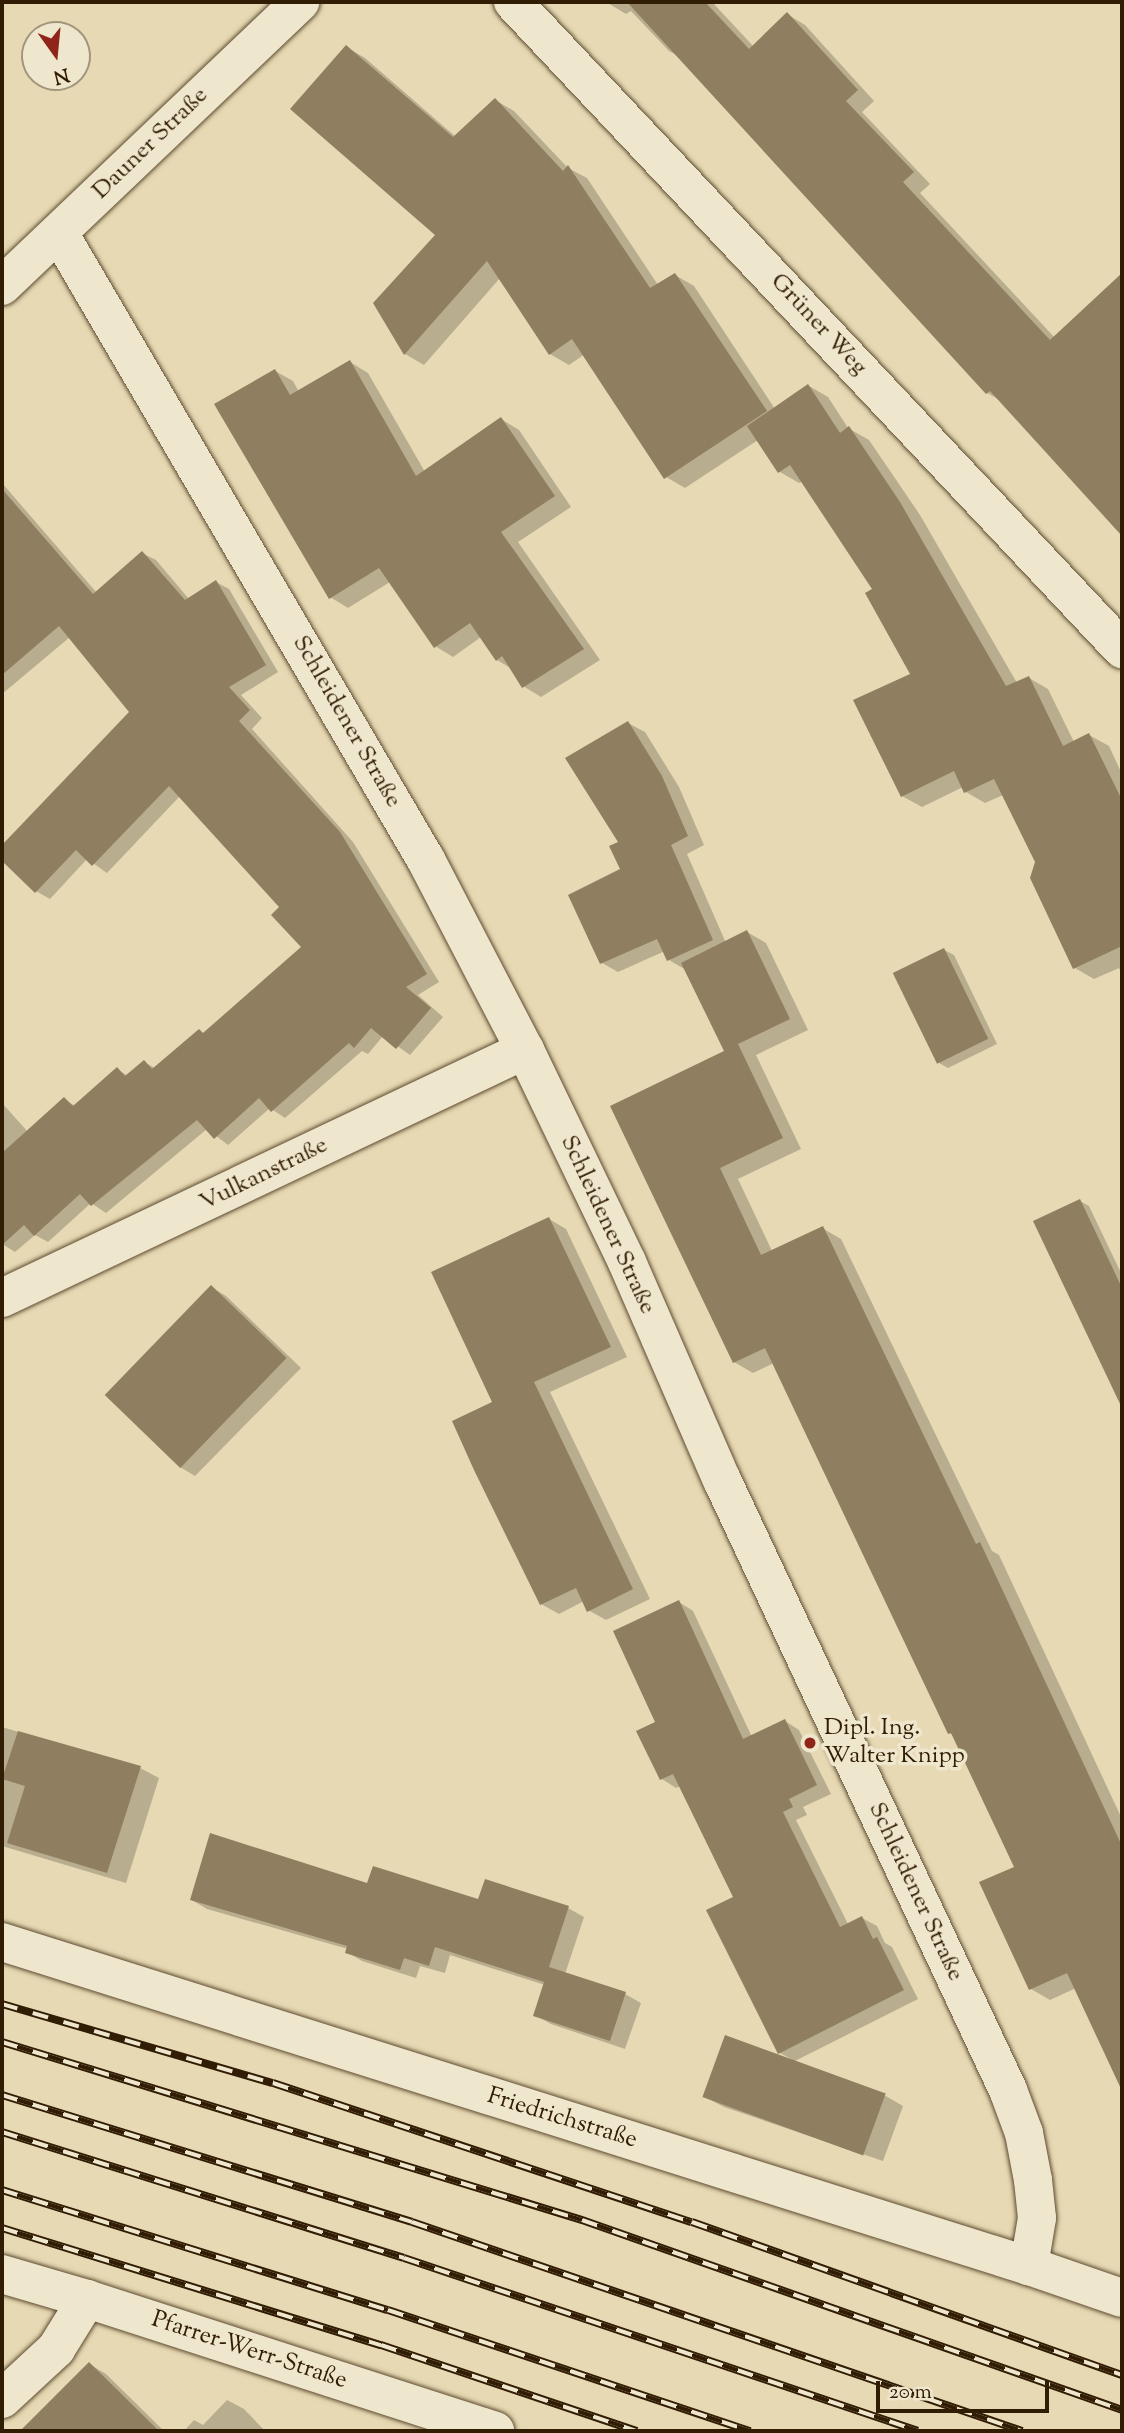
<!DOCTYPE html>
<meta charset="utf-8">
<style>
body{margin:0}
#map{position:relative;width:1124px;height:2433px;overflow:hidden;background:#e6d9b3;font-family:"Sorts Mill Goudy",serif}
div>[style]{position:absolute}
.shadow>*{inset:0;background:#0003}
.building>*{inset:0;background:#8f7e5f;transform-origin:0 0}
.roads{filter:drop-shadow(0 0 2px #5e4b30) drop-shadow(0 0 2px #5e4b30)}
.minor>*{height:38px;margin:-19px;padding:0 19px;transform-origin:19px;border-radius:19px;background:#efe6ce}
.rail>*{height:8px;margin-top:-4px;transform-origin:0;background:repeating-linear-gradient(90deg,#efe6ce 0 16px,#311c04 0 32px);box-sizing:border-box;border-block:2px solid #311c04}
.dots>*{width:19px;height:19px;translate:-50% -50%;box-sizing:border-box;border:4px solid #efe6ce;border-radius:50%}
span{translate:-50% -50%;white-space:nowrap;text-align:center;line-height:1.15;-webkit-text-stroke:7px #efe6ce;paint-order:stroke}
.street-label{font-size:24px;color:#311c04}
.poi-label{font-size:24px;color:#311c04}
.left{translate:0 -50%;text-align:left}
.frame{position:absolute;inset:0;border:4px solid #311c04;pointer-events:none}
.north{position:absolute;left:21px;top:21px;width:70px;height:70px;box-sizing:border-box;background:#efe6ce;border:2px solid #a3957d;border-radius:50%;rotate:165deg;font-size:19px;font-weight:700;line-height:28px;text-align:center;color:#311c04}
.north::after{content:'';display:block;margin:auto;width:24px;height:32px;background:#8f2418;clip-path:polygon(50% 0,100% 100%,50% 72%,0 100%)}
.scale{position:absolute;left:876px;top:2381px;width:173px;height:32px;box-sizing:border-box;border:4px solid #311c04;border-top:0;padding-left:9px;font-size:21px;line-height:24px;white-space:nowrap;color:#311c04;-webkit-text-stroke:5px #efe6ce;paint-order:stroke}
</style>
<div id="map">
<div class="shadow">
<i style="clip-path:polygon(606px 2px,712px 2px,754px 47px,787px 14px,805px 25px,874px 101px,862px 112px,930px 184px,920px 193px,1055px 338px,1122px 276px,1122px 533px,1002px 401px,987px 393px,680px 57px,669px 51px,631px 11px,626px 14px)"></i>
<i style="clip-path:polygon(346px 47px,365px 58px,456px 137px,495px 100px,514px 111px,568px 168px,587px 178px,658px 285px,675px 275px,694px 286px,775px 409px,809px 386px,828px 397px,848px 428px,869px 440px,920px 515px,1017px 683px,1029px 678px,1048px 689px,1074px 742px,1089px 735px,1109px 746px,1122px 774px,1122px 974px,1119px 968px,1094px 979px,1075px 968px,1037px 862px,1003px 795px,985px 803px,966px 792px,963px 787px,922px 807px,902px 796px,913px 675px,875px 590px,803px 481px,799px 483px,780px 472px,758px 440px,685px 488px,666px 477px,585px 354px,569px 365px,550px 354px,500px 278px,424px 365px,405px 354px,375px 304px,438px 235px)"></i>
<i style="clip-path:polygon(350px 362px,368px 373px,425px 472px,501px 419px,519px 430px,571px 507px,518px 542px,600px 660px,541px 697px,523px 686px,512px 669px,497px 660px,481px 637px,453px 657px,435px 646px,390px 582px,348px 608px,330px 597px,275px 371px,293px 381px,299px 392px)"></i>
<i style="clip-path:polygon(2px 483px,97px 593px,142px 553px,156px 560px,189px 599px,216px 582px,229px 589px,278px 672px,241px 695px,262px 718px,252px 729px,353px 842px,439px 982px,418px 995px,443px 1017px,410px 1055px,383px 1036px,368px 1054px,362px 1051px,285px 1118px,270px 1108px,228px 1145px,207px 1129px,106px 1213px,91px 1203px,48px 1242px,35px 1235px,15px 1252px,2px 1244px,2px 1103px,28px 1132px,64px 1100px,76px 1106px,117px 1069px,128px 1076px,144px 1062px,155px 1068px,204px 1034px,303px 947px,281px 907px,180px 796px,107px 873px,87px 859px,50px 899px,36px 891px,2px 858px,2px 848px,132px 712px,70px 637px,2px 694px)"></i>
<i style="clip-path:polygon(628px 723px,645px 732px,679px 787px,704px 845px,687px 854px,726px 943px,747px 932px,766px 943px,808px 1030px,756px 1055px,801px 1149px,738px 1179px,772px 1251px,822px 1228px,841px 1239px,992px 1551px,999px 1555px,1122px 1819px,1122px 2085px,1076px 1988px,1050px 2000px,1031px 1989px,1016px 1868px,955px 1736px,949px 1733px,774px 1363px,753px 1373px,734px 1362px,612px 1106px,726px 1051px,686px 970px,669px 960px,665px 951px,618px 972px,602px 963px,622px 870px,620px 843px)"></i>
<i style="clip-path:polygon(944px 950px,954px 955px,997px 1044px,948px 1068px,939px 1063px)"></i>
<i style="clip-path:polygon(1080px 1201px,1089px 1206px,1122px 1275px,1122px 1403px,1036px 1222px)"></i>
<i style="clip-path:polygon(549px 1219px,566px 1229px,627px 1357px,550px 1392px,650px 1599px,606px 1620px,588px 1610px,584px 1601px,559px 1614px,541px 1604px,494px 1402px)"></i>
<i style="clip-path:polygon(211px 1287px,226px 1296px,301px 1368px,195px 1476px,180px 1467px)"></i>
<i style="clip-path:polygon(679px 1602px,693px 1611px,752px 1737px,785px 1721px,799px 1730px,831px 1794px,803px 1807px,807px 1815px,796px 1820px,848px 1924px,862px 1918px,877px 1926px,885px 1943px,892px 1947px,918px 1999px,793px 2062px,884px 2095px,903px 2106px,883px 2161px,724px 2107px,705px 2097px,791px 2059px,780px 2053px,735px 1898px,681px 1786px,676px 1788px,662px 1779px,658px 1722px)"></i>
<i style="clip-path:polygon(2px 1727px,140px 1768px,159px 1778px,126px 1883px,2px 1846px)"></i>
<i style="clip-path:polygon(368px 1885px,479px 1901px,568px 1908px,584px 1917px,565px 1974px,625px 1994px,641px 2003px,625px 2049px,551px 2024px,535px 2015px,545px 1985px,450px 1955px,445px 1973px,420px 1966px,416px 1978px,362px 1961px,347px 1952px,348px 1949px,207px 1909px,192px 1900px)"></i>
<i style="clip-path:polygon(89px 2364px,106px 2374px,164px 2431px,22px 2431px)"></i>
<i style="clip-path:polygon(227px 2400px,244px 2409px,265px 2431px,184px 2431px,194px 2420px,203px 2425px)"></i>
</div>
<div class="building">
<i style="clip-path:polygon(627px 2px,705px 2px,749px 49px,787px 12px,858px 90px,846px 101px,914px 172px,903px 182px,1050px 340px,1122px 273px,1122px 536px,990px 391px,986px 394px)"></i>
<i style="clip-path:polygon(346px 45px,453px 137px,495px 98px,563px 171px,568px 165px,650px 288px,675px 273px,767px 411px,664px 479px,572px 339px,549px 355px,487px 261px,404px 355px,373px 303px,435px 235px,290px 109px)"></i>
<i style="clip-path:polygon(350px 360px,416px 476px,501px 417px,555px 496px,501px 532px,584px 649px,522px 688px,502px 656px,496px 661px,470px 623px,434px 648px,379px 568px,329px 599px,214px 404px,275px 369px,290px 395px)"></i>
<i style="clip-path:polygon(808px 384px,840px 433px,849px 426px,900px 502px,1006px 686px,1029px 676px,1063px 746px,1089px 733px,1122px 800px,1122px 946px,1073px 969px,1030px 878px,1035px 862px,994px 779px,964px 793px,954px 771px,901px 797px,853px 700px,910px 674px,865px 593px,872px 589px,790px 465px,778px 473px,747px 426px)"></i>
<i style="clip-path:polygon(2px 489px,93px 594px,142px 551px,185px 600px,216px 580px,266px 665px,229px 687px,250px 710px,239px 721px,340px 832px,427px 974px,406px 987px,431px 1008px,396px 1049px,371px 1028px,354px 1048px,349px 1043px,271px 1112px,259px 1098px,214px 1139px,197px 1120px,91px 1206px,80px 1194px,34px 1236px,24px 1225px,2px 1245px,2px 1153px,64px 1097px,73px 1106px,117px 1067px,125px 1076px,144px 1060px,152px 1069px,199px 1029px,203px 1033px,301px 947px,271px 915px,279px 907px,169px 786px,92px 866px,76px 850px,35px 893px,2px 861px,2px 845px,129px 712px,59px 626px,2px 675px)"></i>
<i style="clip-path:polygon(628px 721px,662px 776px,688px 836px,671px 845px,713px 940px,667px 961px,657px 939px,600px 964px,568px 895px,620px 869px,609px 846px,618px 842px,565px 758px)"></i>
<i style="clip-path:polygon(747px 930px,790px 1019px,738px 1044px,783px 1138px,720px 1168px,761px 1255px,823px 1226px,976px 1544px,980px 1542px,1122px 1846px,1122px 2091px,1067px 1973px,1029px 1990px,979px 1882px,1014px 1867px,951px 1733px,948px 1734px,765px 1348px,733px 1363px,610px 1106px,724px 1051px,681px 963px)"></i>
<i style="left:944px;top:948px;width:101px;height:57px;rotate:64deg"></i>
<i style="clip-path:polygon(1080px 1199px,1122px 1288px,1122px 1408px,1033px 1221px)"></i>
<i style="clip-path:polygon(549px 1217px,611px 1347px,534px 1382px,633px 1589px,587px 1612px,576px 1588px,540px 1605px,474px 1470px,452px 1421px,492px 1402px,431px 1272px)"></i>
<i style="left:211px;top:1285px;width:105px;height:153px;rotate:44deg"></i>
<i style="clip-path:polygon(679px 1600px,743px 1739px,785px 1719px,817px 1785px,789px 1799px,793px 1807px,783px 1812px,840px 1927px,862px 1916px,873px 1939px,877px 1937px,904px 1990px,778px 2054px,706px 1910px,733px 1897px,673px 1774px,660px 1780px,636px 1731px,655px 1722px,613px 1631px)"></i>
<i style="clip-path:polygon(18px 1731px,141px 1766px,107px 1873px,7px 1843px,25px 1786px,2px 1779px)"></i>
<i style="clip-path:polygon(210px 1833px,367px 1883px,373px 1866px,478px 1899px,485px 1879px,569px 1906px,549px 1967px,626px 1992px,610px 2041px,533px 2016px,544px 1982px,435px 1947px,429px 1966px,404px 1958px,400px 1970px,345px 1953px,347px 1946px,190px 1900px)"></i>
<i style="left:725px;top:2035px;width:171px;height:66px;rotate:20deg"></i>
<i style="clip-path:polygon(89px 2362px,159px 2431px,20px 2431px)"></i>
</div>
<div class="roads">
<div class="minor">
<i style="left:513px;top:2px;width:889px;rotate:46.73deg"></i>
<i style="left:59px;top:233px;width:727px;rotate:59.66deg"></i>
<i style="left:426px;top:860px;width:214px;rotate:62.5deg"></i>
<i style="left:525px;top:1050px;width:235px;rotate:64.3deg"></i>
<i style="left:627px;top:1262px;width:238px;rotate:66.5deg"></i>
<i style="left:722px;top:1480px;width:674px;rotate:64.88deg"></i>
<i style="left:1008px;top:2090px;width:46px;rotate:69.6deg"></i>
<i style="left:1024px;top:2133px;width:48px;rotate:79.2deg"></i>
<i style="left:1033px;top:2180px;width:38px;rotate:84deg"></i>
<i style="left:1037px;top:2218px;width:49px;rotate:99.5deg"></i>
<i style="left:2px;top:286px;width:412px;rotate:-43.6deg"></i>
<i style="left:2px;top:1298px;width:579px;rotate:-25.37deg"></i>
<i style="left:2px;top:1942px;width:1077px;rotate:17.51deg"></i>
<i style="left:1029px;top:2266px;width:98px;rotate:19deg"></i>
<i style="left:2px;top:2274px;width:89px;rotate:16.4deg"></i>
<i style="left:87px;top:2299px;width:429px;rotate:17.9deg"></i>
<i style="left:2px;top:2399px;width:74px;rotate:-42.8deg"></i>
<i style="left:56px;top:2349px;width:59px;rotate:-58.2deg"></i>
</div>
</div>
<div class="rail">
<i style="left:2px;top:2004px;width:282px;rotate:16.3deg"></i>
<i style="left:273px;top:2083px;width:441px;rotate:18.4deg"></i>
<i style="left:692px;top:2222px;width:456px;rotate:19.6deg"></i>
<i style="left:2px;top:2042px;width:607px;rotate:17.06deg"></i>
<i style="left:582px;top:2220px;width:572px;rotate:19.38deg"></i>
<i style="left:2px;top:2095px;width:429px;rotate:17.2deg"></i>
<i style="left:412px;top:2222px;width:645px;rotate:18.91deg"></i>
<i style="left:2px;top:2132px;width:421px;rotate:17.4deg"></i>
<i style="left:404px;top:2258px;width:542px;rotate:18.6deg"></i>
<i style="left:2px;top:2190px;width:404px;rotate:17.3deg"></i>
<i style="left:388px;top:2310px;width:382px;rotate:18.5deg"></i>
<i style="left:2px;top:2228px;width:397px;rotate:17.2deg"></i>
<i style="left:381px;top:2345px;width:270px;rotate:18.6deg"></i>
</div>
<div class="dots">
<i style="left:810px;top:1743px;background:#8f2418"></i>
</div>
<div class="street-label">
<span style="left:151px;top:144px;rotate:-44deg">Dauner Straße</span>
<span style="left:818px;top:325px;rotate:47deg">Grüner Weg</span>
<span style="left:346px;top:722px;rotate:60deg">Schleidener Straße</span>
<span style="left:264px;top:1175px;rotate:-26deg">Vulkanstraße</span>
<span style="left:607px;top:1225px;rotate:65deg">Schleidener Straße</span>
<span style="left:915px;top:1892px;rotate:65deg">Schleidener Straße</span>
<span style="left:562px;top:2119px;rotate:17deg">Friedrichstraße</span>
<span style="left:249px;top:2351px;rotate:18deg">Pfarrer-Werr-Straße</span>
</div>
<div class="poi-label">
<span class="left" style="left:824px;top:1743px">Dipl. Ing.<br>Walter Knipp</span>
</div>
<div class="frame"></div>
<div class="north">N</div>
<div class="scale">20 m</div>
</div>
